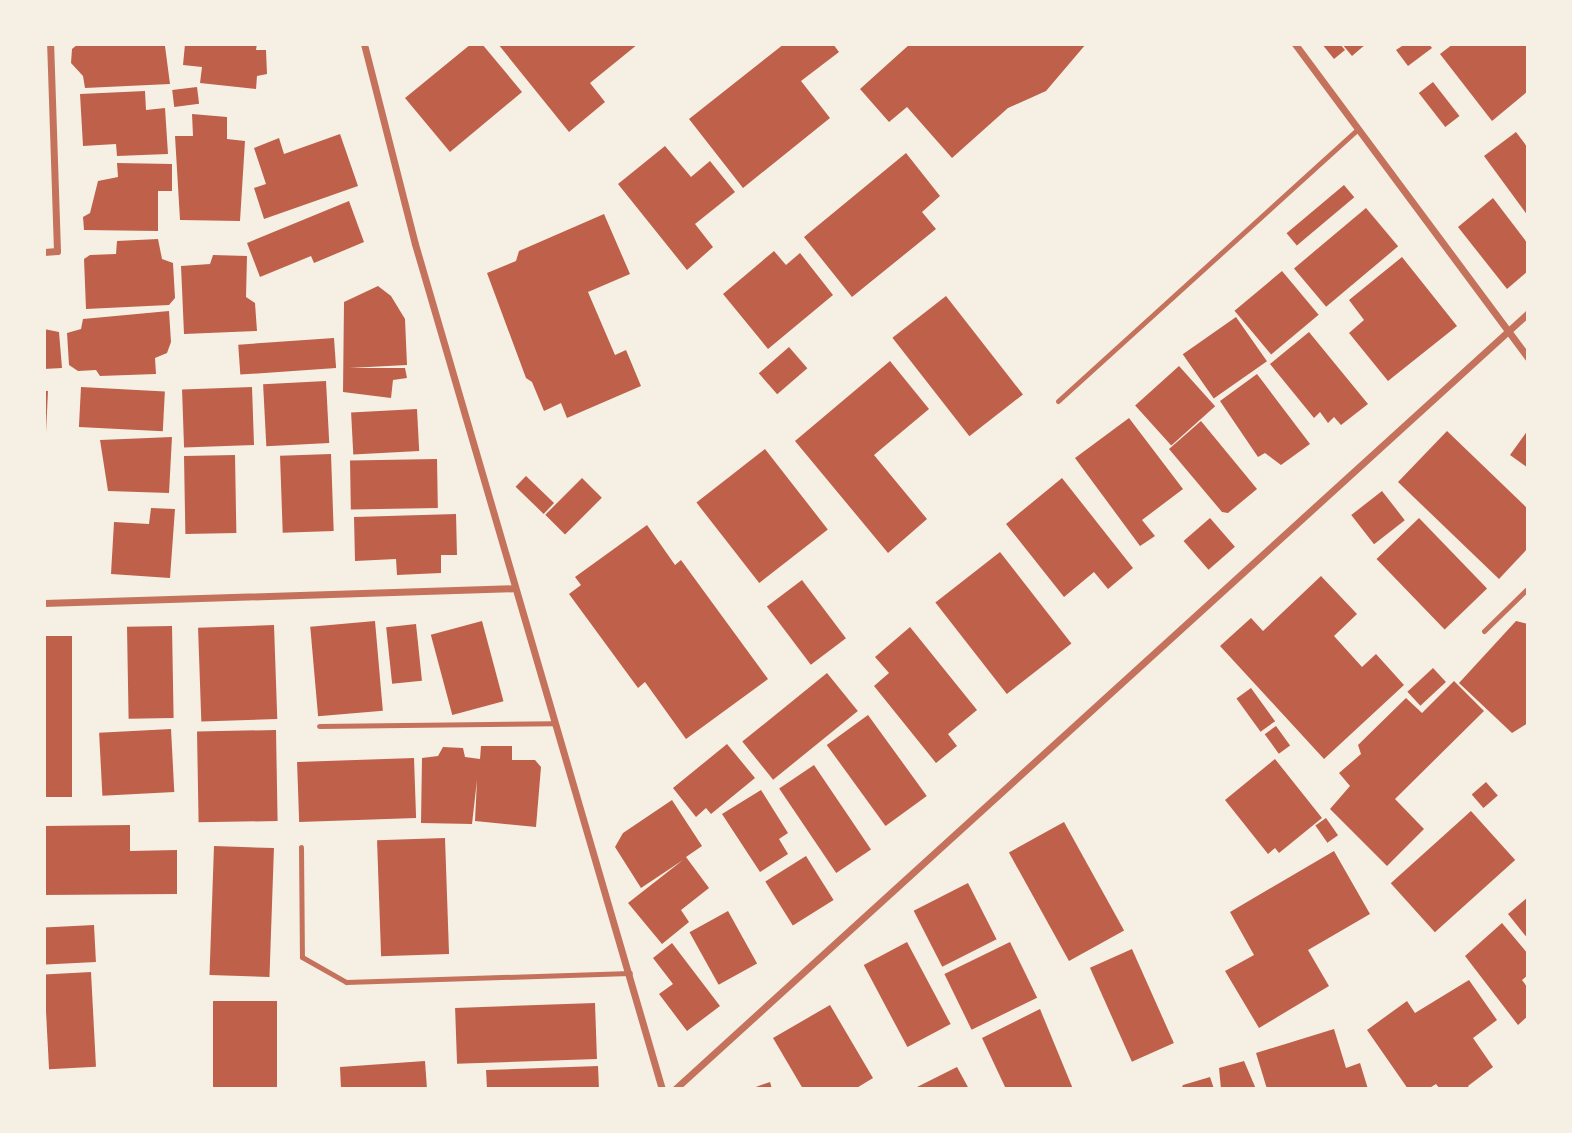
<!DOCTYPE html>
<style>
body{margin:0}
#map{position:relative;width:1572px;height:1133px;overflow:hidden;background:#f6efe4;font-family:"Titillium Web",sans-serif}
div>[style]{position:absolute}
.building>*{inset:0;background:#bf614a;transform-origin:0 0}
.service>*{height:5px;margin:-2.5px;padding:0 2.5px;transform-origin:2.5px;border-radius:2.5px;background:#c5725c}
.minor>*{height:7px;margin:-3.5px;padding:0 3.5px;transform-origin:3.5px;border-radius:3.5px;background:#c5725c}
span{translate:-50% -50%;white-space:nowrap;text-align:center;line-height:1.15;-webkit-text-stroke:6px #f6efe4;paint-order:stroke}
.frame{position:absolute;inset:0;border:46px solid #f6efe4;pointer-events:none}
</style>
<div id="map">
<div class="building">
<i style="clip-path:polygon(78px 44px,165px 46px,170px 84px,85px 88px,83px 76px,71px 63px,72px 49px)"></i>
<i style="clip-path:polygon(185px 44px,257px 44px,256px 50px,266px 50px,267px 74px,257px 76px,256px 89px,200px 83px,202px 67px,183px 65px)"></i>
<i style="clip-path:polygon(471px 44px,482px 44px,522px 92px,450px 152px,405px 98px)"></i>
<i style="clip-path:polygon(498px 44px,638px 44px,590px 83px,605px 102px,569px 132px)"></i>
<i style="clip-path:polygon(784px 44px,833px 44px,839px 52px,801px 81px,830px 118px,743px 188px,689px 119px)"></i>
<i style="clip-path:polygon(910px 44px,1086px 44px,1046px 91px,1008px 108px,952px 158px,907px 107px,889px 122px,860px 89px)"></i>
<i style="clip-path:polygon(1322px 44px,1340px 44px,1345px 50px,1334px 59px)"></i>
<i style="clip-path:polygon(1342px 44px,1366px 44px,1352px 56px)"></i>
<i style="clip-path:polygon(1405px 44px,1429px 44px,1432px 48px,1408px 66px,1396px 50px)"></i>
<i style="clip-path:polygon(1453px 44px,1528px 44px,1528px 91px,1492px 121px,1440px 54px)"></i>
<i style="left:1433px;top:82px;width:43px;height:18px;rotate:52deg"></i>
<i style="left:197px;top:87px;width:17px;height:25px;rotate:83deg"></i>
<i style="clip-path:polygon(145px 91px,146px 110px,165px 108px,168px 154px,117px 156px,116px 144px,83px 146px,80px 94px)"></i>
<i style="clip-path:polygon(192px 114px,227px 117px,227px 139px,245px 141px,240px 221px,180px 220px,175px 136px,193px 136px)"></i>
<i style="clip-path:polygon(1516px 132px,1528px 148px,1528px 216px,1484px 156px)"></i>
<i style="clip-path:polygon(340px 134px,358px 186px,264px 219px,254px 188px,266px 184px,254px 148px,279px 138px,284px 154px)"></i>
<i style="clip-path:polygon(665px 146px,691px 177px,710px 161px,735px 192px,695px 224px,713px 247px,687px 270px,618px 184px)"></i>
<i style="clip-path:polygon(906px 153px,940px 196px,922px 212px,936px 229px,852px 297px,804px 237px)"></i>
<i style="clip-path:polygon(117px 163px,172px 164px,172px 191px,158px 191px,158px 231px,84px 230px,83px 217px,90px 213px,98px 181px,118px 177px)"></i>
<i style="left:1344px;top:185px;width:16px;height:75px;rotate:50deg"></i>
<i style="clip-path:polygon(1493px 198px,1528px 244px,1528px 271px,1507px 289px,1458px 227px)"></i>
<i style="clip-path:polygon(349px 201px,364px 242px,314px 263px,311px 256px,260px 277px,247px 243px)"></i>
<i style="left:1366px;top:208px;width:50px;height:94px;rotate:50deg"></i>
<i style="clip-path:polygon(604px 214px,630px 274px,588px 292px,615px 355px,626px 350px,641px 386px,567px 418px,561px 403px,544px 411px,532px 382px,526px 378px,487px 273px,516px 261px,519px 251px)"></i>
<i style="clip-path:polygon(158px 239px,162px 259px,173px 263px,175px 298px,169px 305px,86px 309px,84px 259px,90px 255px,116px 254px,117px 241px)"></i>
<i style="clip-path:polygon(774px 251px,786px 265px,800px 253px,833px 295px,768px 349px,723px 294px)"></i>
<i style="clip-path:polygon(213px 255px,247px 256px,246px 297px,255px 303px,257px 331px,184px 334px,181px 266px,210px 264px)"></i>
<i style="clip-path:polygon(1402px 257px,1457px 326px,1388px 381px,1349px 333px,1364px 320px,1349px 300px)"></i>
<i style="left:1282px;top:271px;width:57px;height:62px;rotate:50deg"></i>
<i style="clip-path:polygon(378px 286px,391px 296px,405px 319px,407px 365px,349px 368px,405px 368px,407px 378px,393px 380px,391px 398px,343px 392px,344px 302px)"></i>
<i style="left:946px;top:296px;width:125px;height:68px;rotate:52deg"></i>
<i style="clip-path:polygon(169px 311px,171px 342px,167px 353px,155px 358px,156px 374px,100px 376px,96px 370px,78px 371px,69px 365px,67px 333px,81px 329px,83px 319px)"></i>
<i style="left:1236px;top:317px;width:54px;height:65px;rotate:55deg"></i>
<i style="clip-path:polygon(44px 329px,59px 332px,62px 368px,44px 369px)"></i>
<i style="clip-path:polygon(1309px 332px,1368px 404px,1341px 425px,1334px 417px,1328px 423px,1320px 412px,1314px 418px,1270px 364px)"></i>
<i style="left:334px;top:338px;width:30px;height:96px;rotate:86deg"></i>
<i style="left:789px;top:347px;width:28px;height:40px;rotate:49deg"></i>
<i style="clip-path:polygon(890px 361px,929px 409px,874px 455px,927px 519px,888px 553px,795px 441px)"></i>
<i style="left:1179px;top:366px;width:54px;height:59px;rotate:48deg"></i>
<i style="clip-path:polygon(1257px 374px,1310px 444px,1281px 465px,1265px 453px,1258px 457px,1220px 401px)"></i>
<i style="left:326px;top:381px;width:62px;height:63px;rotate:87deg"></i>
<i style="left:81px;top:387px;width:84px;height:40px;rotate:3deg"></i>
<i style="left:252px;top:387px;width:58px;height:70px;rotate:88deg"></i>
<i style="clip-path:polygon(44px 391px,48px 391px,46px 432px,44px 432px)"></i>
<i style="left:417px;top:409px;width:42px;height:66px;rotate:87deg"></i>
<i style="clip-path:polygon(1129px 418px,1183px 489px,1142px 520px,1155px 536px,1140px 546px,1075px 458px)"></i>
<i style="clip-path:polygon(1201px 421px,1257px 489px,1228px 513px,1222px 512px,1169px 449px)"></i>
<i style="clip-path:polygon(1528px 430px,1528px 468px,1510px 455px)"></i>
<i style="clip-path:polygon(1447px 431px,1528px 509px,1528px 548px,1499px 579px,1398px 482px)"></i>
<i style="clip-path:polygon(172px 437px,169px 493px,108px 491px,100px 440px)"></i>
<i style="left:765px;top:449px;width:102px;height:87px;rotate:52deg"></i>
<i style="left:331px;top:454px;width:77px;height:51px;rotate:88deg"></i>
<i style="left:235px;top:455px;width:78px;height:51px;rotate:89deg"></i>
<i style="left:437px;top:459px;width:49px;height:87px;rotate:89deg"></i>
<i style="left:526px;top:476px;width:39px;height:15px;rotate:44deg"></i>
<i style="left:582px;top:478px;width:28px;height:52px;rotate:45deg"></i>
<i style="clip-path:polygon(1062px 478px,1133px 568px,1108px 589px,1094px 572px,1064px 597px,1006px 524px)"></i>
<i style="left:1382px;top:491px;width:37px;height:39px;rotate:52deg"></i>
<i style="clip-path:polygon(151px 508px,175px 509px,170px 578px,111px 574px,114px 522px,149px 524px)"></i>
<i style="clip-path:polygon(456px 514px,457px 555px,441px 555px,441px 573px,397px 575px,396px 559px,355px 561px,354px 517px)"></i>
<i style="left:1210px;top:518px;width:38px;height:35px;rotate:49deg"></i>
<i style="left:1419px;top:518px;width:98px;height:59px;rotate:46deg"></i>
<i style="clip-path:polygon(647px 525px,675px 565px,681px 560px,768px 679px,686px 739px,645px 682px,638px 688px,569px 594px,581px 585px,575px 577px)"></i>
<i style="left:1000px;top:552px;width:116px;height:82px;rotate:52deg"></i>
<i style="clip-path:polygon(1321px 576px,1357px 614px,1334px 636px,1362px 667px,1376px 654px,1404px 685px,1324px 759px,1220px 646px,1251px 618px,1263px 631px)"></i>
<i style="left:802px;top:580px;width:73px;height:44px;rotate:53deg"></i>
<i style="left:375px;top:621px;width:90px;height:65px;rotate:85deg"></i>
<i style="left:482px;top:621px;width:83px;height:53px;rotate:75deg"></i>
<i style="clip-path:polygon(1516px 621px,1528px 624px,1528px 723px,1512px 733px,1459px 683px)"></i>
<i style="left:416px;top:624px;width:57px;height:30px;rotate:84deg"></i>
<i style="left:274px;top:625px;width:94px;height:76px;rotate:88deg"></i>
<i style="left:172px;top:626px;width:92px;height:45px;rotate:89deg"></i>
<i style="clip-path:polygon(910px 627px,977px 710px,948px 734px,957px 746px,936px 763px,874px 686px,889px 673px,875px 657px)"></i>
<i style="left:44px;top:636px;width:28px;height:161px"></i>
<i style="left:1433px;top:668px;width:19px;height:35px;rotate:47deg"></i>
<i style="left:827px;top:673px;width:49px;height:109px;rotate:51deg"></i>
<i style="clip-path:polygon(1454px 681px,1484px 711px,1395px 799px,1424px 829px,1387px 866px,1330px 809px,1350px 786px,1339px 773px,1361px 754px,1358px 745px,1406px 698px,1422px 713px)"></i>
<i style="left:1251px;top:688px;width:41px;height:18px;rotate:54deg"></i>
<i style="left:868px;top:715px;width:100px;height:51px;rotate:54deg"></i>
<i style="left:1276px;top:726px;width:24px;height:14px;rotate:54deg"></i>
<i style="left:171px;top:729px;width:63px;height:72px;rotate:87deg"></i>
<i style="left:276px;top:730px;width:91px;height:79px;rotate:89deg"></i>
<i style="clip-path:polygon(727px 744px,755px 778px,711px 814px,706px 808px,696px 817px,673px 788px)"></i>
<i style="clip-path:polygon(481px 746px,512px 746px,512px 760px,535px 760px,541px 767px,536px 827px,475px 821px,477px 780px,472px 824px,421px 823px,422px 758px,438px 756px,443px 747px,463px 748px,465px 757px,480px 759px)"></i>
<i style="left:414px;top:758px;width:60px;height:117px;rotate:88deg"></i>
<i style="clip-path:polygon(1275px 759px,1322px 818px,1279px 853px,1275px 848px,1268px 854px,1225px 800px)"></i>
<i style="left:814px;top:765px;width:102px;height:42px;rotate:56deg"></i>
<i style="left:1486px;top:782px;width:18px;height:19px;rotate:49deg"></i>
<i style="clip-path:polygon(761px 790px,788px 833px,779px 839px,788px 854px,760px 872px,722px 814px)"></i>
<i style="clip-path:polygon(672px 800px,702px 846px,686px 857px,709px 888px,681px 910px,689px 922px,662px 944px,628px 903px,683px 860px,641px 888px,615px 847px,623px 833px)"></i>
<i style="left:1471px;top:811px;width:66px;height:108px;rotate:48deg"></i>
<i style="left:1326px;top:818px;width:21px;height:13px;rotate:55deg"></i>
<i style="left:1064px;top:822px;width:124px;height:63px;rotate:61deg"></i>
<i style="clip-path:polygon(130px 825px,130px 851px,177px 850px,177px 894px,44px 895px,44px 826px)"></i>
<i style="left:445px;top:838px;width:116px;height:68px;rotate:88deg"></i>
<i style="left:214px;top:846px;width:60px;height:129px;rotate:2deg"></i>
<i style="clip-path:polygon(1334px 851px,1370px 914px,1308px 950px,1329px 986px,1259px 1028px,1225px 971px,1254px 955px,1230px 912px)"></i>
<i style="left:806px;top:856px;width:52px;height:48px;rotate:58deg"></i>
<i style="left:968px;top:883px;width:63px;height:61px;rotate:63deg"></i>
<i style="clip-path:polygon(1528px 897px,1528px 939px,1508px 914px)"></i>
<i style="left:728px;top:911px;width:60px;height:44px;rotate:61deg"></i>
<i style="clip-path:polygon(1502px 923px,1528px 954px,1528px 975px,1522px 980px,1528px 988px,1528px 1016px,1518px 1025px,1465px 956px)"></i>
<i style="left:94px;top:925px;width:37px;height:50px;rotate:87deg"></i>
<i style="left:907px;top:942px;width:93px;height:49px;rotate:62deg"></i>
<i style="left:1010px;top:942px;width:62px;height:73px;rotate:64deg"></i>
<i style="clip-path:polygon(672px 943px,720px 1006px,687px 1031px,659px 994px,673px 984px,653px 958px)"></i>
<i style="left:1132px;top:949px;width:103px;height:46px;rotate:66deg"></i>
<i style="left:91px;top:972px;width:95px;height:47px;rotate:87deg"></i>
<i style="clip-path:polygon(1469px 980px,1497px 1020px,1473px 1038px,1493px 1067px,1468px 1086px,1470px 1089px,1440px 1089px,1436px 1084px,1428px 1089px,1408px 1089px,1367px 1030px,1407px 1001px,1415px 1013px)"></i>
<i style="left:213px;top:1001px;width:64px;height:88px"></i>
<i style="left:595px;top:1003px;width:56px;height:140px;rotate:88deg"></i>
<i style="clip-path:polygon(830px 1005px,873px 1078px,855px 1089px,803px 1089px,773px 1038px)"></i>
<i style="clip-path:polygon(1040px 1009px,1073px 1089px,1006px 1089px,982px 1038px)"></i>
<i style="clip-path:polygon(1334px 1029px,1346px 1068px,1360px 1063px,1368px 1089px,1267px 1089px,1256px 1053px)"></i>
<i style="clip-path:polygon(425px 1061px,427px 1089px,341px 1089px,340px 1067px)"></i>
<i style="clip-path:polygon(1244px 1061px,1256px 1089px,1221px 1089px,1219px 1068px)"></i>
<i style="clip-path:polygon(598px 1066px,599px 1089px,487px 1089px,486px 1070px)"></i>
<i style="clip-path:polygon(957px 1067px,969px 1089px,913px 1089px)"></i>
<i style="clip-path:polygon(1210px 1077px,1214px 1089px,1181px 1089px,1183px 1085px)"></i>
<i style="clip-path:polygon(770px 1082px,772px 1089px,750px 1089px)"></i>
</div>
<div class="service">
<i style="left:1058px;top:401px;width:405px;rotate:-42.2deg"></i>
<i style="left:1484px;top:631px;width:62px;rotate:-44.3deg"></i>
<i style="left:319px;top:726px;width:235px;rotate:-0.7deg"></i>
<i style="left:301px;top:847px;width:110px;rotate:89.5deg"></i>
<i style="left:302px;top:957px;width:51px;rotate:29.6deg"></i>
<i style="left:346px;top:982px;width:284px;rotate:-1.8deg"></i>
</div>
<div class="minor">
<i style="left:364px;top:44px;width:206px;rotate:75.7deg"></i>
<i style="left:415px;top:244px;width:880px;rotate:73.71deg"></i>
<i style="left:1295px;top:44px;width:391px;rotate:53.4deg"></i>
<i style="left:44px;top:252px;width:13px;rotate:-4deg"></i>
<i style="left:57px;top:251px;width:207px;rotate:-91.9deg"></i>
<i style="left:44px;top:603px;width:469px;rotate:-1.8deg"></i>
<i style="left:675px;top:1089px;width:1153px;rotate:-42.29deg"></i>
</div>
<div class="frame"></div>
</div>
